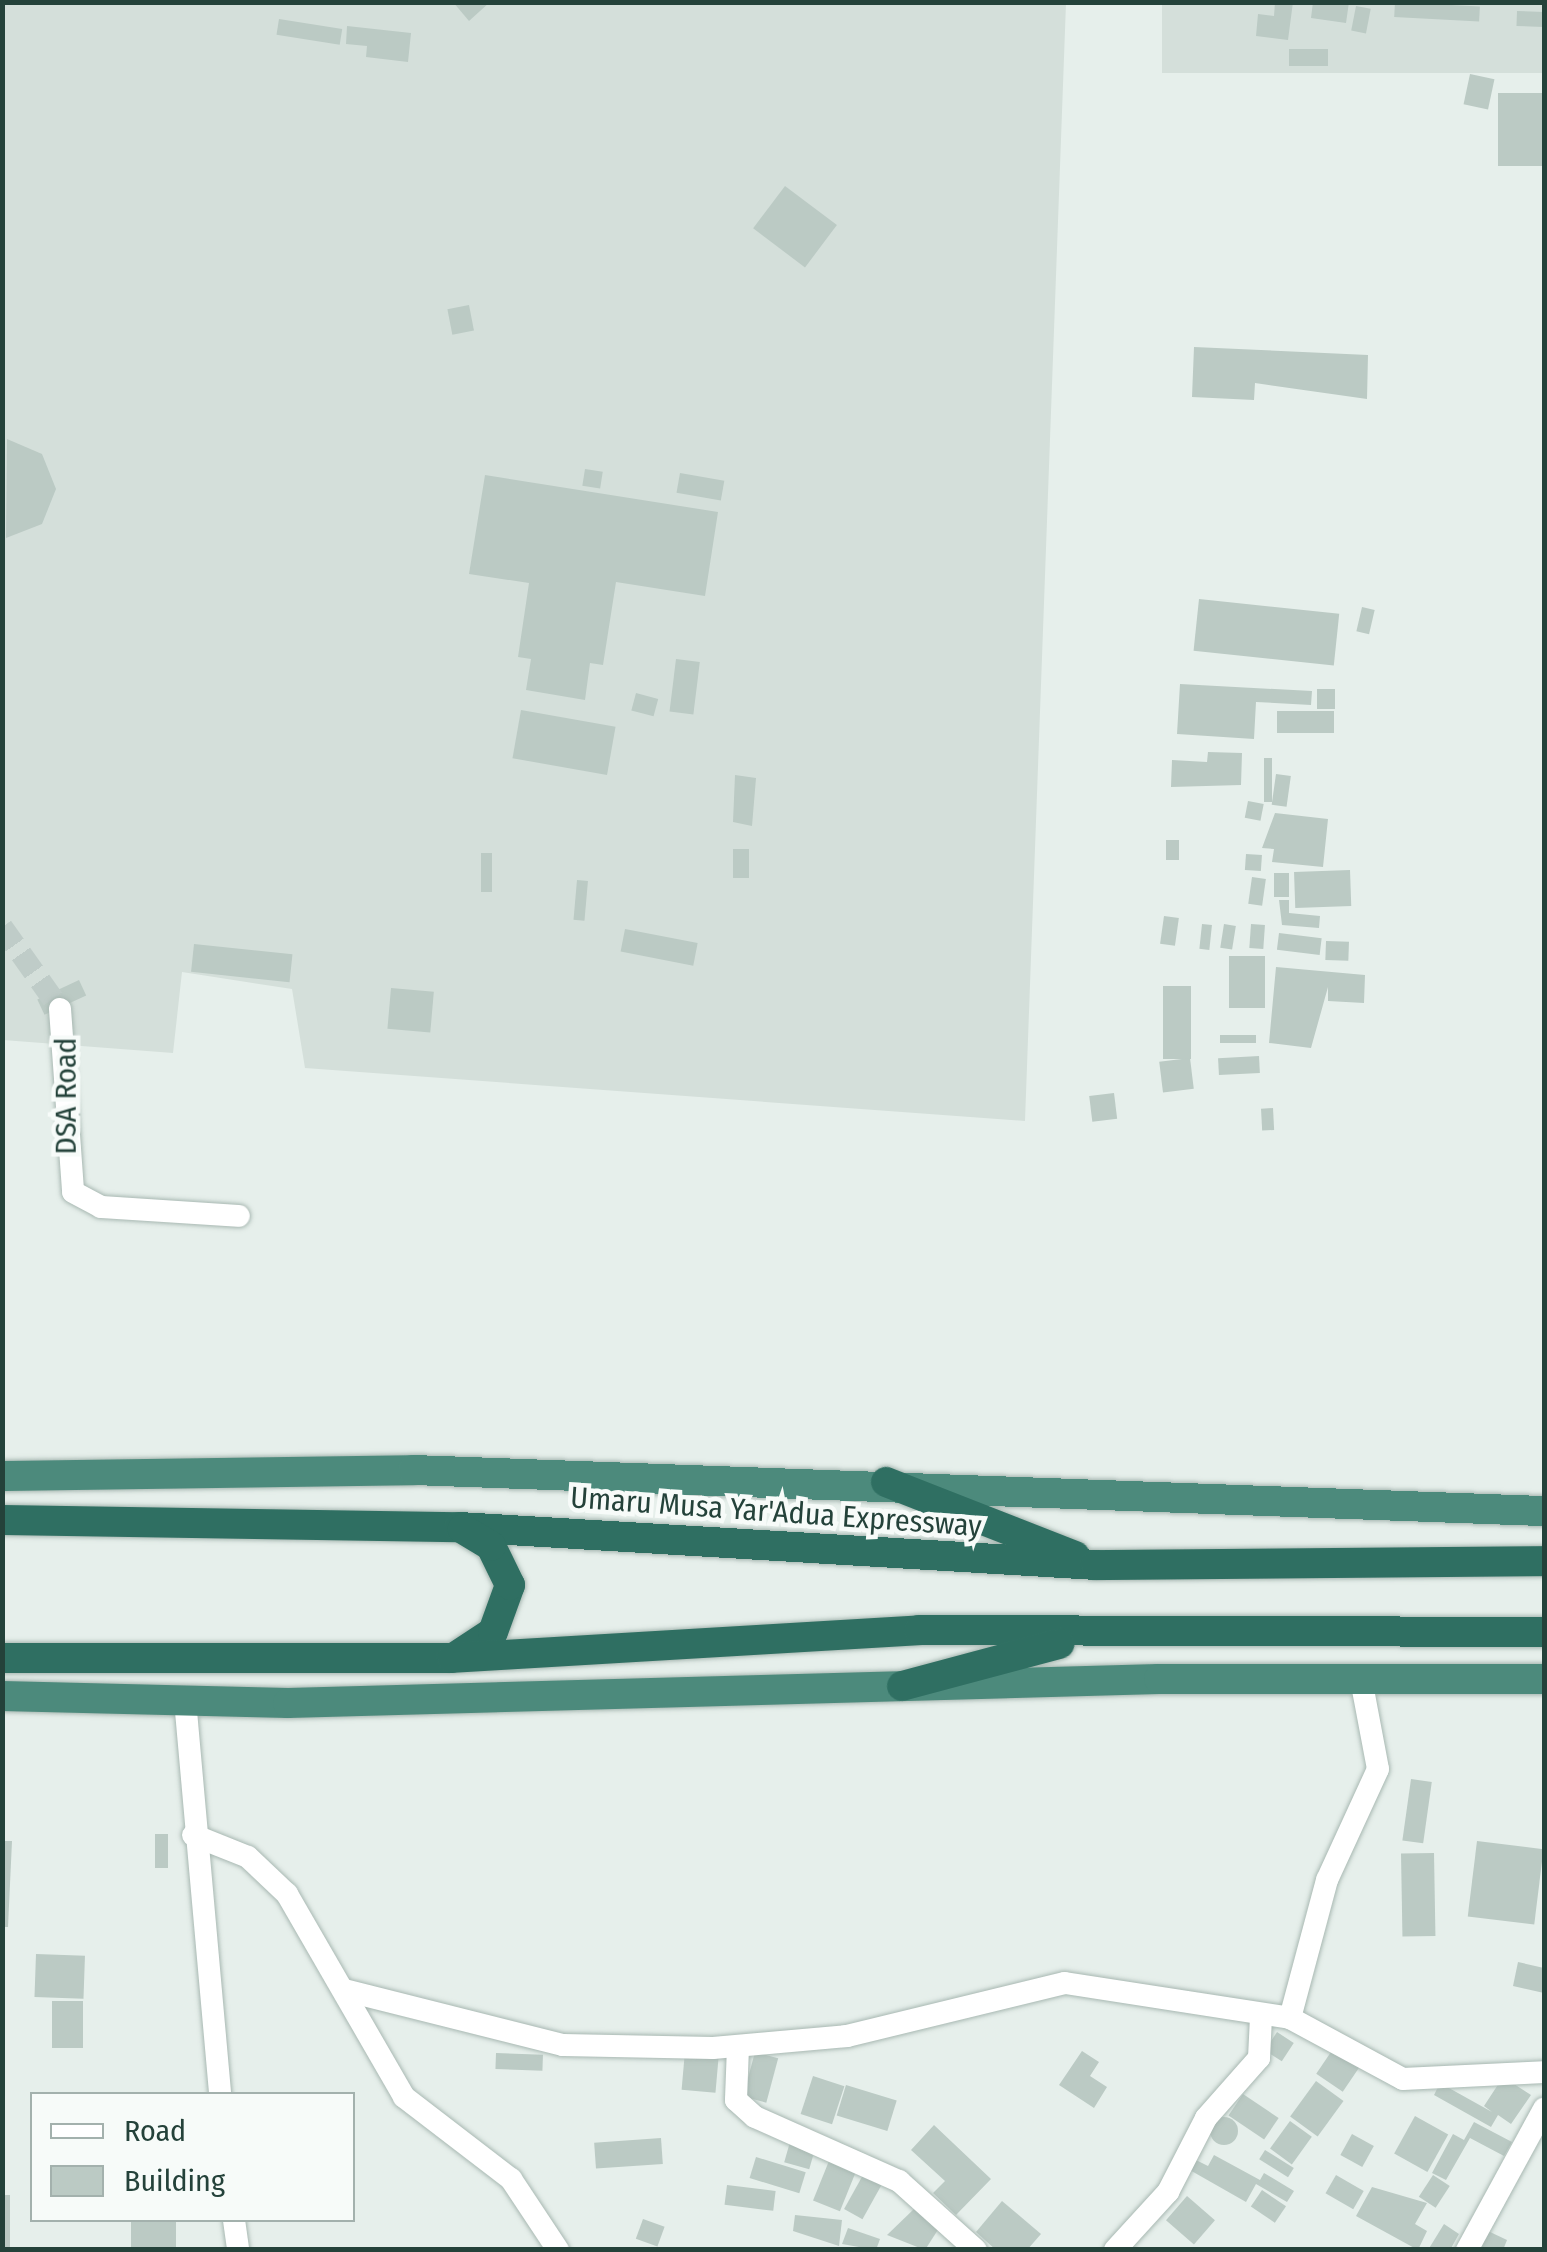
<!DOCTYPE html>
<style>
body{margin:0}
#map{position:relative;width:1547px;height:2252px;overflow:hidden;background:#e6efeb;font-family:"Fira Sans Condensed",sans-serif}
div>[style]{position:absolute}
.built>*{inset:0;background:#d4dfda;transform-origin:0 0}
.building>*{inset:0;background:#bbcac4;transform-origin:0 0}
.round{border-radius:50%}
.minor-tunnel>*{height:22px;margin-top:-11px;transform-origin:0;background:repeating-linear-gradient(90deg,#bfccc8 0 22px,transparent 0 33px)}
.roads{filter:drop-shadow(0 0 2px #a8b8b2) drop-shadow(0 0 2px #a8b8b2)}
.minor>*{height:22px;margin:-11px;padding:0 11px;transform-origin:11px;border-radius:11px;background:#fff}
.trunk>*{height:30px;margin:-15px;padding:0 15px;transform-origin:15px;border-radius:15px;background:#4c8a7c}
.motorway>*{height:30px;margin:-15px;padding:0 15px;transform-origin:15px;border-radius:15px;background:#2f6f62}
span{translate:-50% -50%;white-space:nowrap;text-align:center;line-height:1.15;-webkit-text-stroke:9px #f7fbf9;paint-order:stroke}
.street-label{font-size:30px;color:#24423a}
.frame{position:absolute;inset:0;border:5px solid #24423a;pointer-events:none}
.legend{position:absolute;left:30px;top:2092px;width:325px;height:130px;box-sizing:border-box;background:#f7fbf9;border:2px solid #a3b1ad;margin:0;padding:12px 18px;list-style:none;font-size:30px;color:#24423a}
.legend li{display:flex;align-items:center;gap:20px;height:50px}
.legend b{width:50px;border:2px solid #a3b1ad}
</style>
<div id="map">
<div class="built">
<i style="clip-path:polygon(2px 3px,1066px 3px,1025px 1121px,305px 1068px,292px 989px,182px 972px,173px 1053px,3px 1040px)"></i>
<i style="left:1162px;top:3px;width:382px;height:70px"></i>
</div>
<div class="building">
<i style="clip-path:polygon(453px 2px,490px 2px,469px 21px)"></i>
<i style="clip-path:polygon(1275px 2px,1293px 2px,1288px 40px,1256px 36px,1258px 14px,1274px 16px)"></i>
<i style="clip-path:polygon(1313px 2px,1349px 2px,1346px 23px,1311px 18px)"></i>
<i style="left:1395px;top:2px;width:85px;height:15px;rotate:3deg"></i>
<i style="left:1356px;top:6px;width:15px;height:25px;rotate:11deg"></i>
<i style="left:1517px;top:11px;width:27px;height:15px;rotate:2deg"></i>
<i style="left:279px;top:19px;width:64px;height:16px;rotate:9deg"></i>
<i style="clip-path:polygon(347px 26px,411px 33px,408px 62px,366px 57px,367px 46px,346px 44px)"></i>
<i style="left:1289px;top:49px;width:39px;height:17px"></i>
<i style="left:1470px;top:74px;width:25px;height:31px;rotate:12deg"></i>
<i style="left:1544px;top:93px;width:73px;height:46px;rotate:90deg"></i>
<i style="left:785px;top:186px;width:65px;height:53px;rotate:37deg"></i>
<i style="left:469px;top:305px;width:26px;height:22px;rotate:79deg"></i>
<i style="clip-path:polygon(1194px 347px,1368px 355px,1367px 399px,1255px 383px,1254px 400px,1192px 397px)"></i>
<i style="clip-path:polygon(7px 439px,42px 454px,56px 489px,42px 524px,6px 538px)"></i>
<i style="left:585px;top:469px;width:18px;height:17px;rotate:9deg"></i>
<i style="left:680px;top:473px;width:45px;height:20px;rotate:10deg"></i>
<i style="clip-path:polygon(485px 475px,718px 512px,705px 596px,616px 582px,603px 665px,590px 663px,585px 700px,526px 690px,531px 659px,518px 657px,529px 583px,469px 574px)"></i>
<i style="left:1199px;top:599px;width:141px;height:52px;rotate:6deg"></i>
<i style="left:1362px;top:607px;width:13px;height:25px;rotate:13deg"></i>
<i style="left:676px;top:659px;width:24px;height:53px;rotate:7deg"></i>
<i style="clip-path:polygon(1180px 684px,1312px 691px,1311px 705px,1256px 702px,1254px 739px,1177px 734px)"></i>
<i style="left:1317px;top:689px;width:18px;height:20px"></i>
<i style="left:636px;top:693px;width:23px;height:18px;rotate:15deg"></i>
<i style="left:521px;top:710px;width:96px;height:49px;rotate:10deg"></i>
<i style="left:1277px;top:711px;width:57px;height:22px"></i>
<i style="clip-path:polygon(1208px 752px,1242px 753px,1241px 785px,1171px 787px,1172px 760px,1207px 762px)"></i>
<i style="left:1264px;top:758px;width:8px;height:44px"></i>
<i style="left:1276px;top:774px;width:15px;height:31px;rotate:8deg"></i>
<i style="clip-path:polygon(735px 775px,756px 778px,752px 826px,733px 822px)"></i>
<i style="left:1248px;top:801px;width:16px;height:17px;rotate:11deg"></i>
<i style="clip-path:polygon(1275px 813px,1328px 819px,1323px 867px,1272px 862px,1274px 849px,1262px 848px)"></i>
<i style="left:1166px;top:840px;width:13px;height:20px"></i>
<i style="left:749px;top:849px;width:29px;height:16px;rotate:90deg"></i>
<i style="left:481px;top:853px;width:11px;height:39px"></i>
<i style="left:1246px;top:854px;width:16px;height:16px;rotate:4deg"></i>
<i style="left:1350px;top:870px;width:36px;height:56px;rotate:88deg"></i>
<i style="left:1274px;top:873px;width:15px;height:24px"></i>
<i style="left:1252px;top:877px;width:14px;height:27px;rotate:8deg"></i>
<i style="left:577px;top:880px;width:11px;height:40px;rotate:5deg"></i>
<i style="clip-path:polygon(1279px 900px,1289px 900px,1289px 913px,1320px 916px,1319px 928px,1282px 925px)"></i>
<i style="left:1164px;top:916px;width:15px;height:28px;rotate:8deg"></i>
<i style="left:1202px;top:924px;width:10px;height:25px;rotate:6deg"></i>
<i style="left:1224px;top:924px;width:12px;height:24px;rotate:9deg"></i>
<i style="left:1251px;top:924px;width:14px;height:24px;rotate:4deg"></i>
<i style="left:625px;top:929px;width:74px;height:23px;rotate:11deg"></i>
<i style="left:1279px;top:933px;width:43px;height:17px;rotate:7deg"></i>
<i style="left:1326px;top:941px;width:23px;height:19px;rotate:2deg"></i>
<i style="left:194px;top:944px;width:99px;height:28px;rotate:6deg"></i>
<i style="left:1229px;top:956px;width:36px;height:52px"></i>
<i style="clip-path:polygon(1276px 967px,1365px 975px,1364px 1003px,1328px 1001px,1328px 987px,1311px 1048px,1269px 1043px)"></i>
<i style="left:79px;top:980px;width:17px;height:46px;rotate:65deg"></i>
<i style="left:1163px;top:986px;width:28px;height:73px"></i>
<i style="left:391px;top:988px;width:43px;height:41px;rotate:5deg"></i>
<i style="left:1220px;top:1035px;width:36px;height:8px"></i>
<i style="left:1259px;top:1056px;width:17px;height:41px;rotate:87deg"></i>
<i style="left:1190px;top:1058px;width:31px;height:31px;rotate:83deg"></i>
<i style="left:1114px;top:1093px;width:26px;height:25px;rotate:83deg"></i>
<i style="left:1273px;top:1108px;width:22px;height:12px;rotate:87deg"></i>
<i style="left:1411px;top:1779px;width:21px;height:62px;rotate:8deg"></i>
<i style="left:155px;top:1834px;width:13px;height:34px"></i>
<i style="clip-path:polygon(2px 1841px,12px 1841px,8px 1927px,2px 1927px)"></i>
<i style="left:1477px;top:1841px;width:67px;height:76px;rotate:7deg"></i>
<i style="left:1434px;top:1853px;width:83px;height:33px;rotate:89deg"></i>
<i style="left:36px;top:1954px;width:49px;height:43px;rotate:2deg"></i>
<i style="clip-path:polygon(1518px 1962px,1544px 1968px,1544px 1993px,1513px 1986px)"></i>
<i style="left:52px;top:2001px;width:31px;height:47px"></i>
<i style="left:1277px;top:2032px;width:20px;height:22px;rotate:33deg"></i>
<i style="left:1333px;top:2049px;width:32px;height:30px;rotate:34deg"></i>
<i style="left:685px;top:2051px;width:34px;height:39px;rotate:5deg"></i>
<i style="clip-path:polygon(1082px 2051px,1099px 2062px,1090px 2076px,1107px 2087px,1094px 2108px,1059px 2085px)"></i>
<i style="left:755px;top:2052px;width:24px;height:46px;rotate:15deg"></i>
<i style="left:496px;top:2053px;width:47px;height:16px;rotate:2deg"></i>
<i style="left:813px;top:2076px;width:33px;height:40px;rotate:18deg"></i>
<i style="clip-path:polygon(1503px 2077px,1531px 2095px,1511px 2124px,1498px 2115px,1491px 2127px,1434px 2095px,1440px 2083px,1492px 2112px,1484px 2106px)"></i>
<i style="left:1316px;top:2081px;width:34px;height:44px;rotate:36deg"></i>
<i style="left:846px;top:2085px;width:53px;height:32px;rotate:17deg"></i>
<i style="left:1243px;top:2094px;width:43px;height:26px;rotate:34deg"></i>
<i style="left:1415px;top:2116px;width:38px;height:43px;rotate:29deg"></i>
<i class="round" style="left:1210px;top:2117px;width:28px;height:28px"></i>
<i style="left:1290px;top:2121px;width:27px;height:34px;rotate:36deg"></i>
<i style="clip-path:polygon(1474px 2122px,1512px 2142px,1504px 2156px,1470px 2138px,1446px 2180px,1432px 2173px,1453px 2134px,1464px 2140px)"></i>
<i style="clip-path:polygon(934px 2125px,991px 2179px,956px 2215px,933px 2193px,945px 2181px,911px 2150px)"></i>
<i style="left:1352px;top:2134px;width:25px;height:24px;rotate:29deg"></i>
<i style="left:661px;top:2138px;width:26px;height:67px;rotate:86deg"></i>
<i style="left:790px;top:2142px;width:26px;height:21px;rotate:16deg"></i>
<i style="left:1265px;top:2150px;width:34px;height:11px;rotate:32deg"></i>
<i style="clip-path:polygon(1214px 2155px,1260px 2180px,1264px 2173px,1294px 2191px,1287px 2202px,1256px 2184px,1246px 2202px,1188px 2169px,1194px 2159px,1208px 2166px)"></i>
<i style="left:831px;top:2156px;width:29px;height:48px;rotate:22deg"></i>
<i style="left:756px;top:2157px;width:52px;height:22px;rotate:17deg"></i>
<i style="left:863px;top:2175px;width:21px;height:39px;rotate:29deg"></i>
<i style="left:1336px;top:2175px;width:32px;height:21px;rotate:30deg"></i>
<i style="left:1433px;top:2175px;width:20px;height:26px;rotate:33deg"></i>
<i style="left:727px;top:2185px;width:49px;height:20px;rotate:7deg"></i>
<i style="clip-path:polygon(1372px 2187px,1427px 2203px,1415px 2224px,1427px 2231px,1418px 2250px,1356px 2216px)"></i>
<i style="left:1262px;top:2190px;width:29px;height:20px;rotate:34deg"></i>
<i style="left:2px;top:2195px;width:8px;height:54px"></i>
<i style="left:1187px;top:2196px;width:37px;height:32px;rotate:41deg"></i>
<i style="clip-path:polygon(1002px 2201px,1041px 2234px,1027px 2250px,996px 2250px,976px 2232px)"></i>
<i style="clip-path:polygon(915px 2208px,941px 2225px,925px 2250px,887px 2235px)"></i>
<i style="clip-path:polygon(795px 2215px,842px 2220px,839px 2246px,793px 2231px)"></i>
<i style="left:643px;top:2219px;width:23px;height:21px;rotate:20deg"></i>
<i style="left:131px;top:2220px;width:45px;height:30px"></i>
<i style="clip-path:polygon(1444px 2224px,1459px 2234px,1450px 2250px,1428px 2250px)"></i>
<i style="clip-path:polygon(848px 2228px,880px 2239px,876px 2250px,842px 2244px)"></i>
<i style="clip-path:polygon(1488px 2231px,1507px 2240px,1503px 2250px,1479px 2250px)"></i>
</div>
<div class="minor-tunnel">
<i style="left:2px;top:927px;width:100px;rotate:54.7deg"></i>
</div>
<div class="roads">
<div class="minor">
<i style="left:60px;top:1009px;width:183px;rotate:85.9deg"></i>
<i style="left:73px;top:1192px;width:32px;rotate:28deg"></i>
<i style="left:101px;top:1207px;width:138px;rotate:3.7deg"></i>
<i style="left:185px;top:1700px;width:396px;rotate:84.9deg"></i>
<i style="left:193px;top:1835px;width:59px;rotate:21.8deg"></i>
<i style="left:248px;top:1857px;width:54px;rotate:43.5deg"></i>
<i style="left:287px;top:1894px;width:234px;rotate:60deg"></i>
<i style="left:404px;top:2097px;width:135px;rotate:37.5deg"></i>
<i style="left:511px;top:2179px;width:85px;rotate:56.5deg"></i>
<i style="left:344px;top:1990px;width:226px;rotate:14.1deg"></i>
<i style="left:563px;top:2045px;width:150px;rotate:1.1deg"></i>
<i style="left:713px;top:2048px;width:135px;rotate:-5.1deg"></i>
<i style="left:847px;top:2036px;width:224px;rotate:-13.7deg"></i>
<i style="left:1065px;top:1983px;width:228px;rotate:8.8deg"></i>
<i style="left:1290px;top:2018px;width:128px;rotate:28.4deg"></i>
<i style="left:1403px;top:2079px;width:141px;rotate:-2.8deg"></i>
<i style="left:1290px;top:2018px;width:143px;rotate:-75deg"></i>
<i style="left:1327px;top:1880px;width:122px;rotate:-65.3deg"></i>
<i style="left:1378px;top:1769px;width:92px;rotate:-100.7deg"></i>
<i style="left:738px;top:2047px;width:53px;rotate:92.2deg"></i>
<i style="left:736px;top:2100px;width:25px;rotate:42deg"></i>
<i style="left:755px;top:2117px;width:158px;rotate:24deg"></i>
<i style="left:899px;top:2181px;width:103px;rotate:41.9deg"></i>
<i style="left:234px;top:2220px;width:30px;rotate:82deg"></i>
<i style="left:1115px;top:2250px;width:79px;rotate:-47.6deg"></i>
<i style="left:1168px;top:2192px;width:83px;rotate:-62.8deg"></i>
<i style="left:1206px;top:2118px;width:80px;rotate:-48.5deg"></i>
<i style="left:1259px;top:2058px;width:41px;rotate:-87.2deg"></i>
<i style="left:1467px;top:2250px;width:161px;rotate:-61.4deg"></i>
</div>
<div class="trunk">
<i style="left:2px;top:1476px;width:411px;rotate:-0.8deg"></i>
<i style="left:413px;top:1470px;width:1132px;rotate:2.08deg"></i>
<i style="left:2px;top:1696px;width:286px;rotate:1.4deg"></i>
<i style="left:288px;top:1703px;width:871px;rotate:-1.58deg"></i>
<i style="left:1159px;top:1679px;width:385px"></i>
</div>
<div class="motorway">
<i style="left:886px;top:1482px;width:203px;rotate:21.4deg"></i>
<i style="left:2px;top:1520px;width:457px;rotate:0.9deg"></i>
<i style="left:459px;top:1527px;width:638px;rotate:3.41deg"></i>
<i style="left:1096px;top:1565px;width:448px;rotate:-0.5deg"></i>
<i style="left:455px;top:1657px;width:45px;rotate:-33.3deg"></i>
<i style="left:493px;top:1632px;width:50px;rotate:-70.1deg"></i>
<i style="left:510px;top:1585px;width:43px;rotate:-116deg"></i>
<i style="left:491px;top:1546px;width:33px;rotate:-149deg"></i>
<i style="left:2px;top:1658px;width:450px"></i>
<i style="left:452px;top:1658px;width:468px;rotate:-3.4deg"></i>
<i style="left:919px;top:1630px;width:625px;rotate:0.18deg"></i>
<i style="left:902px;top:1686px;width:163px;rotate:-15deg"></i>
</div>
</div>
<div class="street-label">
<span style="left:66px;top:1096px;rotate:-90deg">DSA Road</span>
<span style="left:776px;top:1512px;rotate:4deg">Umaru Musa Yar'Adua Expressway</span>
</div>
<div class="frame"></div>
<ul class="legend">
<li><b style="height:12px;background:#fff"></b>Road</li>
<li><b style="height:28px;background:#bbcac4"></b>Building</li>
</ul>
</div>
